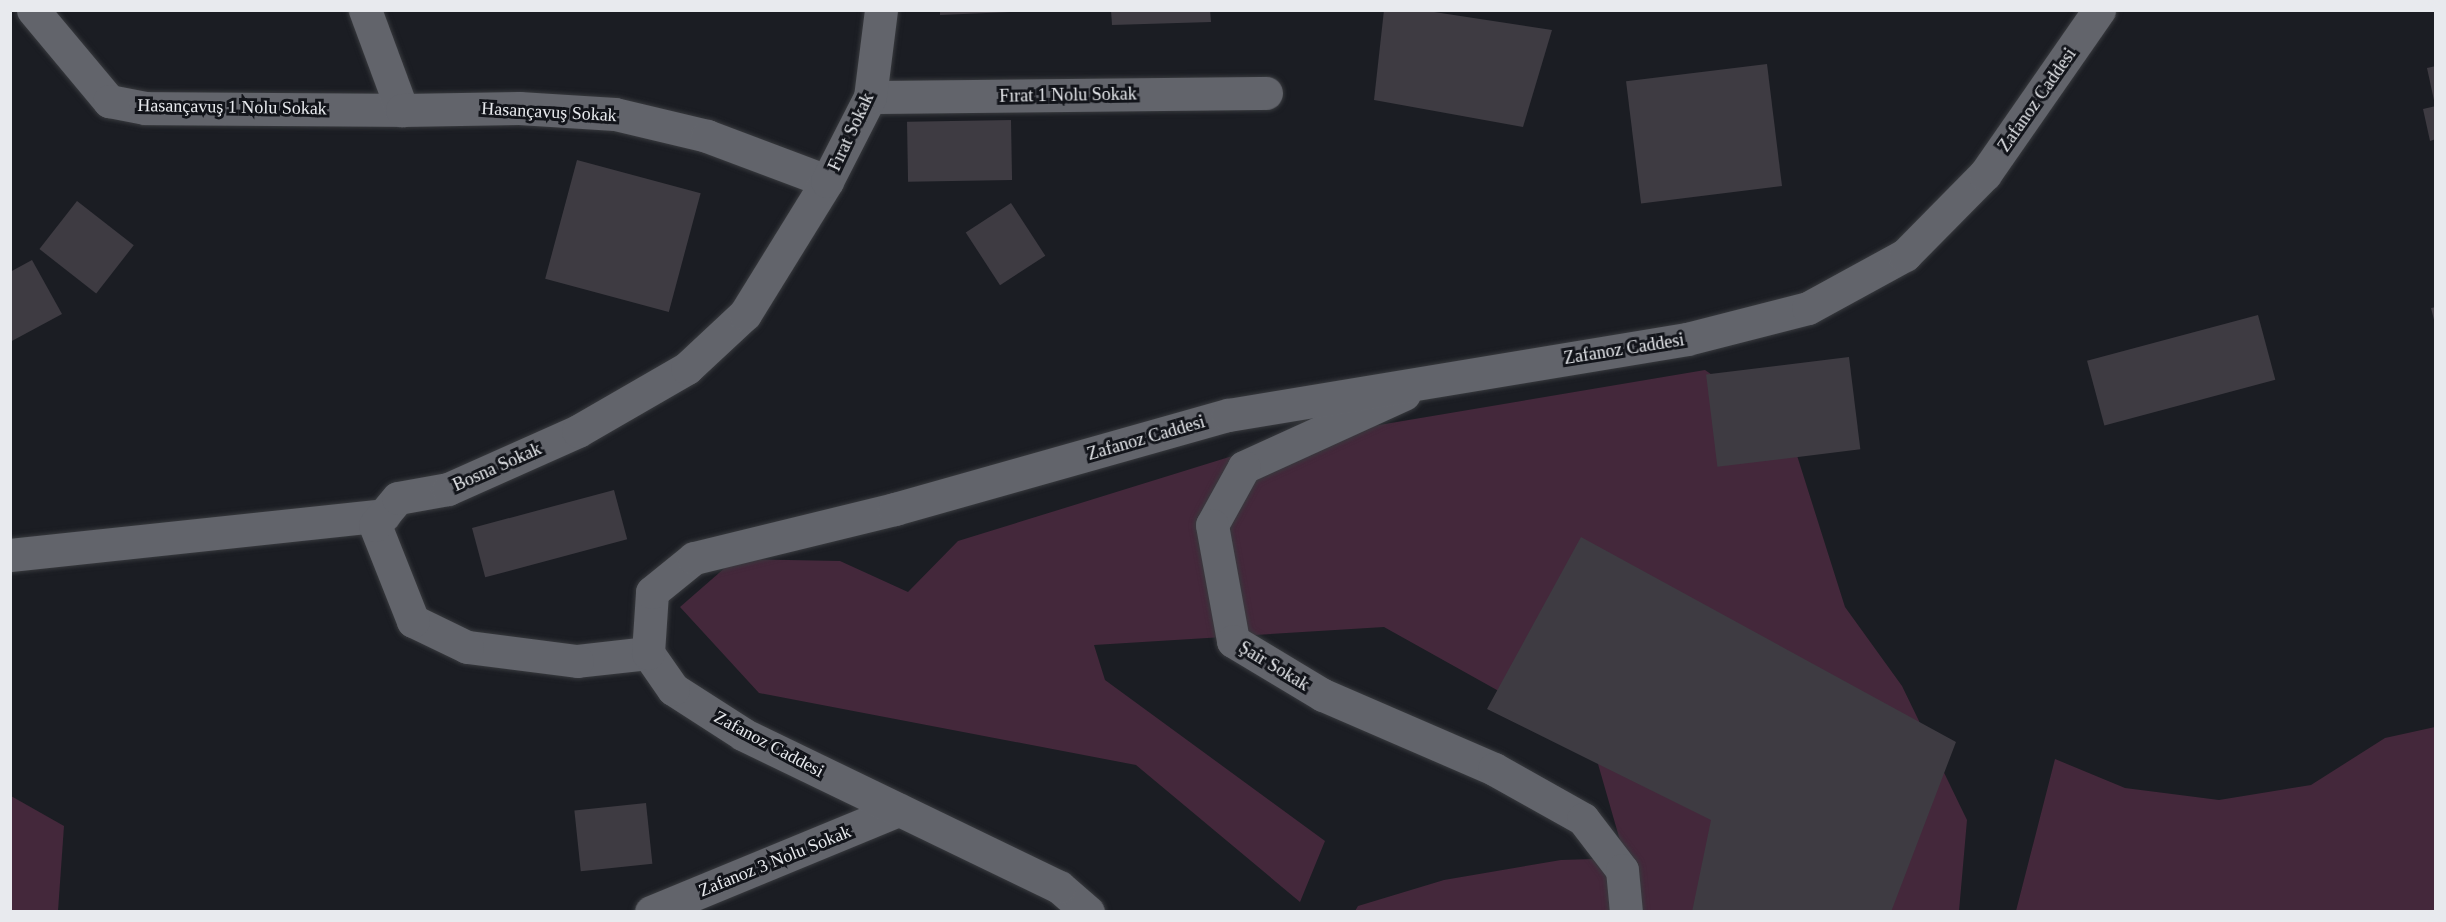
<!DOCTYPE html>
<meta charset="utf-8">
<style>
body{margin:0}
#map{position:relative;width:2446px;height:922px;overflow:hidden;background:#1b1d23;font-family:Georgia,serif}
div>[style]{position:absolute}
.green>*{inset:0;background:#44283b}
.building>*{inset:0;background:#3e3b42;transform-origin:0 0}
.roads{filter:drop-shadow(0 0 2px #383a3e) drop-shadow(0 0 2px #383a3e)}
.minor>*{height:33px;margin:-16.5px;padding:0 16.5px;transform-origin:16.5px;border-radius:16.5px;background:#62646b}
span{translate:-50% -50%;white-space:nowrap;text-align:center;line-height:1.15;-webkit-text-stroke:6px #12141a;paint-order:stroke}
.street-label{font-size:18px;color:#e8eaee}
.frame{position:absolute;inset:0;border:12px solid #e8eaee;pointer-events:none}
</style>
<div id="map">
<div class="green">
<i style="clip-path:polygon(1705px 370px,1788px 427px,1845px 607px,1902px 686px,1967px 820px,1959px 911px,1355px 911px,1358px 906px,1444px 880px,1561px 860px,1625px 858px,1592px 743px,1384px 627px,1094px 645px,1105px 680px,1325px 841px,1300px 902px,1136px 765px,759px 693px,680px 607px,735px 559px,840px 561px,908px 592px,958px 541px,1278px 442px)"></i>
<i style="clip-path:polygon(2435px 727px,2435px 911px,2016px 911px,2055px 759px,2125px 788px,2219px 800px,2311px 785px,2385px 738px)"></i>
<i style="clip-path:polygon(11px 796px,64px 826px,58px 911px,11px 911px)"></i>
</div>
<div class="building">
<i style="clip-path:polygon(940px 10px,1010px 10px,1010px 12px,940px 15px)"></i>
<i style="clip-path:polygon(1111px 10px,1210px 10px,1211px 22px,1112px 25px)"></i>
<i style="clip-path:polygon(1384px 10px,1421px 10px,1552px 30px,1523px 127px,1374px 100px)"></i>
<i style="left:1767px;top:64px;width:123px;height:142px;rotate:83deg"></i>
<i style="clip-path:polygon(2436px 66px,2436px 105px,2435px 105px,2427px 68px)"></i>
<i style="clip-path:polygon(2436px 106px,2436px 139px,2430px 141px,2423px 109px)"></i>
<i style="left:1011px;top:120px;width:60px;height:104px;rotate:89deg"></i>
<i style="left:577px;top:160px;width:128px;height:123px;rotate:15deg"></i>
<i style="left:77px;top:201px;width:72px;height:61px;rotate:38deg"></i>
<i style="left:1011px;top:203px;width:63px;height:54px;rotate:57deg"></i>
<i style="clip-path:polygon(32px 260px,62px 314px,10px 342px,10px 272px)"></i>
<i style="clip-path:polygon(2436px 307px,2436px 324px,2435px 324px,2431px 308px)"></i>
<i style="left:2258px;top:315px;width:67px;height:177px;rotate:75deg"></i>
<i style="left:1849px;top:357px;width:93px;height:144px;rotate:83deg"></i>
<i style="left:614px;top:490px;width:51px;height:147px;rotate:75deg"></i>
<i style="clip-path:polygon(1581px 537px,1956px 742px,1891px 912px,1692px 912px,1711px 820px,1487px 709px)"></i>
<i style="left:646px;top:803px;width:61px;height:72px;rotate:84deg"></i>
</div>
<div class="roads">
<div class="minor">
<i style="left:33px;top:10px;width:119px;rotate:50.1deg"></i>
<i style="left:109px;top:101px;width:37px;rotate:11deg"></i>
<i style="left:145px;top:108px;width:257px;rotate:0.4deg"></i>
<i style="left:365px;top:10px;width:107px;rotate:69.7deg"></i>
<i style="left:402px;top:110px;width:117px;rotate:-1deg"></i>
<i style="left:519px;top:108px;width:96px;rotate:3.6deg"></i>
<i style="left:615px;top:114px;width:95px;rotate:13.4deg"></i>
<i style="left:707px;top:136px;width:128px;rotate:20.6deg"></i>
<i style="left:870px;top:97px;width:396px;rotate:-0.6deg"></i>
<i style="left:1404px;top:394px;width:176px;rotate:155.5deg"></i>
<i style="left:1244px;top:467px;width:66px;rotate:118.9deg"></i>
<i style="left:1212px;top:525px;width:118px;rotate:79.7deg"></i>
<i style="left:1233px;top:641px;width:105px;rotate:31deg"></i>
<i style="left:1323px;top:695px;width:186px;rotate:23.4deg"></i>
<i style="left:1494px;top:769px;width:102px;rotate:29.3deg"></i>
<i style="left:1583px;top:819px;width:64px;rotate:52.6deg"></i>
<i style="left:1622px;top:870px;width:42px;rotate:84.6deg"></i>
<i style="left:10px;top:555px;width:376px;rotate:-6.1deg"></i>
<i style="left:648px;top:653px;width:71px;rotate:173.6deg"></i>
<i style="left:577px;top:661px;width:111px;rotate:-172.7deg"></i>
<i style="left:467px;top:647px;width:60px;rotate:-154.3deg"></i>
<i style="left:413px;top:621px;width:103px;rotate:-111.6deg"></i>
<i style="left:375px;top:525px;width:35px;rotate:-50deg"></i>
<i style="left:398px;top:498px;width:51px;rotate:-10.2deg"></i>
<i style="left:448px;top:489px;width:142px;rotate:-24deg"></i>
<i style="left:578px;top:431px;width:126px;rotate:-30deg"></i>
<i style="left:687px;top:368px;width:79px;rotate:-43deg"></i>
<i style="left:745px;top:314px;width:156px;rotate:-58.3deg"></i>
<i style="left:827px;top:181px;width:94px;rotate:-62.9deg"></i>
<i style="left:870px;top:97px;width:88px;rotate:-82.8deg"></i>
<i style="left:651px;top:912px;width:268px;rotate:-22.4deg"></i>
<i style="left:1088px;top:912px;width:38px;rotate:-139deg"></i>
<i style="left:1059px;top:887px;width:351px;rotate:-154.2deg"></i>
<i style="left:743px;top:734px;width:83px;rotate:-147.3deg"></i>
<i style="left:673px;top:689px;width:44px;rotate:-124.8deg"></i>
<i style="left:648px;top:653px;width:61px;rotate:-86.2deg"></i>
<i style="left:652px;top:592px;width:54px;rotate:-39deg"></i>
<i style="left:694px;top:558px;width:207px;rotate:-13.7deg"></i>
<i style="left:895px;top:509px;width:346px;rotate:-15.8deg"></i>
<i style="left:1228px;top:415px;width:465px;rotate:-9.4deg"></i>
<i style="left:1687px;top:339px;width:125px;rotate:-14.4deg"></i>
<i style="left:1808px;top:308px;width:111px;rotate:-28.7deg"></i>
<i style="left:1905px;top:255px;width:114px;rotate:-45.4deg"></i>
<i style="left:1985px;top:174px;width:200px;rotate:-55.2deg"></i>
</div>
</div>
<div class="street-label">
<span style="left:1068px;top:95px;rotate:-1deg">Fırat 1 Nolu Sokak</span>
<span style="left:2037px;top:100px;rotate:-55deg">Zafanoz Caddesi</span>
<span style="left:232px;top:107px;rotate:1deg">Hasançavuş 1 Nolu Sokak</span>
<span style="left:549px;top:112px;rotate:3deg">Hasançavuş Sokak</span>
<span style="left:851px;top:132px;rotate:-65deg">Fırat Sokak</span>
<span style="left:1624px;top:349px;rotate:-9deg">Zafanoz Caddesi</span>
<span style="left:1146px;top:438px;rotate:-16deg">Zafanoz Caddesi</span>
<span style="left:497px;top:467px;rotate:-24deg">Bosna Sokak</span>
<span style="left:1274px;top:666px;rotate:31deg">Şair Sokak</span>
<span style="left:769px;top:744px;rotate:28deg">Zafanoz Caddesi</span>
<span style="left:775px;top:861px;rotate:-22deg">Zafanoz 3 Nolu Sokak</span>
</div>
<div class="frame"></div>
</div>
